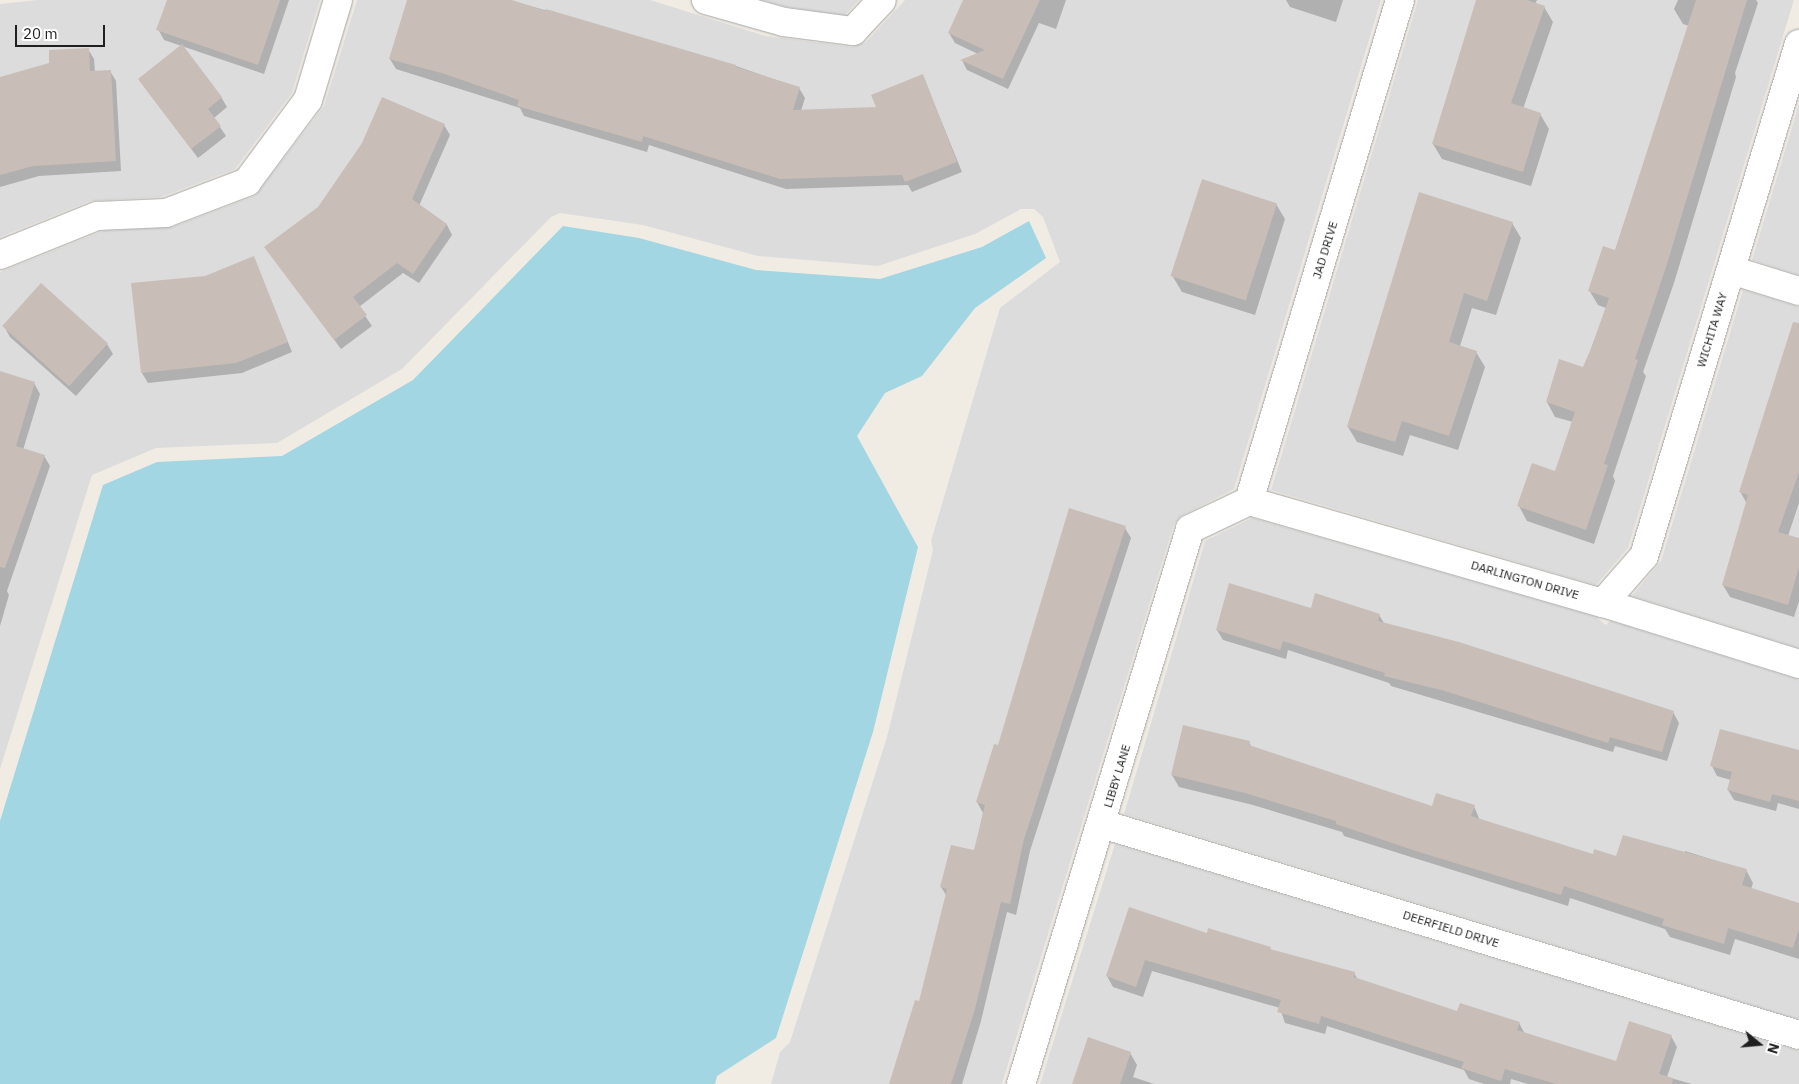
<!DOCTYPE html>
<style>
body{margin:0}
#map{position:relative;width:1799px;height:1084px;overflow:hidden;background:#f0ece4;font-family:"IBM Plex Sans",sans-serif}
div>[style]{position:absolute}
.residential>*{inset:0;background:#dddcdc}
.water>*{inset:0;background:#a1d6e2}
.shadow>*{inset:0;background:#0003}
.building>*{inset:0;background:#c9beb7;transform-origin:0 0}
.roads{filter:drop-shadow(0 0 1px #a6a6a6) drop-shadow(0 0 1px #a6a6a6)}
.minor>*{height:28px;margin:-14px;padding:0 14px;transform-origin:14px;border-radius:14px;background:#fff}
span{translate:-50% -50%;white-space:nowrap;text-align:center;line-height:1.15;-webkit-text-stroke:4px #fff;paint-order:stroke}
.street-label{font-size:12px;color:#1f1f1f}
.north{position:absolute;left:1734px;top:1019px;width:50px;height:50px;-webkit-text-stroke:4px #fff;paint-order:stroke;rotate:107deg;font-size:14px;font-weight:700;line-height:20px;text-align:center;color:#1f1f1f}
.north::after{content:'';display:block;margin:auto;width:18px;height:22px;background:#1f1f1f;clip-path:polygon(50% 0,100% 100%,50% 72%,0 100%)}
.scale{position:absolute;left:15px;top:25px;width:90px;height:22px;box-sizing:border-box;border:2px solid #1f1f1f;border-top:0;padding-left:6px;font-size:15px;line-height:18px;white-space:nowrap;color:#1f1f1f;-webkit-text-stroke:4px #fff;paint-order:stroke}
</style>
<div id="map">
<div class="residential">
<i style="clip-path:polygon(38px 0,320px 0,292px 93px,235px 169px,161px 197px,90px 201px,0 237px,0 4px)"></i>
<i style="clip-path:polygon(357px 0,650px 0,766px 36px,852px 47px,866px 42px,905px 0,1381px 0,1234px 489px,1181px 516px,1174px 524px,1002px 1084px,771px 1084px,780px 1052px,790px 1042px,887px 737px,933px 550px,931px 541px,1000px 308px,1060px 262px,1043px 217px,1034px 209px,1021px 209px,975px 234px,878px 266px,758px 256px,643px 225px,560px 213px,551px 217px,402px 369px,277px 443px,156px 448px,92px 475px,0 769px,0 272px,103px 231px,173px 227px,255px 196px,324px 106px)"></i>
<i style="clip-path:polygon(763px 0,859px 0,845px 15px,787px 7px)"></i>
<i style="clip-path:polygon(1418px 0,1794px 0,1628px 548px,1596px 585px,1271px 490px)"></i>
<i style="clip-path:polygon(1799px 104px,1799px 275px,1752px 260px)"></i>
<i style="clip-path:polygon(1743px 290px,1799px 307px,1799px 648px,1632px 596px,1661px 561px)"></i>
<i style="clip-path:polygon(1252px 518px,1596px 617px,1606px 625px,1610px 621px,1799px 680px,1799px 1019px,1124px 814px,1205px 541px)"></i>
<i style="clip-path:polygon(1115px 844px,1799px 1051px,1799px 1084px,1040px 1084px)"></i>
</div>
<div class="water">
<i style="clip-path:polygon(1029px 221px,1046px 258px,975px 308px,922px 376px,885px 393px,857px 436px,918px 547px,873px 732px,776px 1038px,717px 1076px,715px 1084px,0 1084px,0 821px,103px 485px,157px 462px,282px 456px,413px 380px,563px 226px,639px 238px,756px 270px,880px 279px,982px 247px)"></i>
</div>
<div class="shadow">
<i style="clip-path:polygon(168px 0,289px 0,264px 74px,164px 40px,158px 29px)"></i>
<i style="clip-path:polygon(409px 0,510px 0,736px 66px,799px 88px,805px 98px,801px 111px,877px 108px,923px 76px,962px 172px,912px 192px,908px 185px,786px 189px,649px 145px,647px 152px,524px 116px,520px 108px,396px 69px,390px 59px)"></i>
<i style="clip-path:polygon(964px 0,1066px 0,1056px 29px,1039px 23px,1008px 89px,967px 70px,962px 60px,978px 54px,955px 43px,949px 33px)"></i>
<i style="clip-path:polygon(1286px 0,1343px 0,1336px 22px,1290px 7px)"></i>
<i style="clip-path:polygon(1477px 0,1537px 0,1535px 4px,1544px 7px,1553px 22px,1523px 109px,1540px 114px,1549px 129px,1531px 186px,1442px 159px,1433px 144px)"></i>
<i style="clip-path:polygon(1678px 0,1756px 0,1758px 3px,1735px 73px,1736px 77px,1674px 283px,1643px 372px,1646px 376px,1613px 476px,1615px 481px,1594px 544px,1527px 521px,1519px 506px,1556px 473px,1573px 422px,1555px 417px,1547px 402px,1584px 368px,1606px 308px,1598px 305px,1589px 290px,1615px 251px,1689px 26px,1683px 24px,1674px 9px)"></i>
<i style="clip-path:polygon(88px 49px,94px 59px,95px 72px,110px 71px,116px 81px,121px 171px,39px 176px,0 187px,0 79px,51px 64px)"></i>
<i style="clip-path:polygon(139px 80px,221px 97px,227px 107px,214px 118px,226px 136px,198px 158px)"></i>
<i style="clip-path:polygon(444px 125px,450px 135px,419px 206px,447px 225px,452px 235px,419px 283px,403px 273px,359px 307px,372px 326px,341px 349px,266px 248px)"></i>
<i style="clip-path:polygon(1276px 204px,1285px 219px,1255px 315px,1182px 292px,1173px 277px)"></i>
<i style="clip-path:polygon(1512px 223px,1521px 238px,1496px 315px,1472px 308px,1460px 346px,1476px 352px,1485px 367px,1458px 450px,1410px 435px,1403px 456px,1357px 442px,1348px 427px)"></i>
<i style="clip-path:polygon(253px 257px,292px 352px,242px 373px,148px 383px,142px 373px,133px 284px,205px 277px)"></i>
<i style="clip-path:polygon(41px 285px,107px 344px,113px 354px,76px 396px,10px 337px,4px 326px)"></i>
<i style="clip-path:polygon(1799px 357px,1799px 503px,1788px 536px,1799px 539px,1799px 601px,1794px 617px,1730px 597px,1723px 585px,1747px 504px,1740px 491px)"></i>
<i style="clip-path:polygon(0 373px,34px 383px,40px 394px,23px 450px,44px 456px,50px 466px,7px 591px,9px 595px,0 626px)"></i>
<i style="clip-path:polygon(1125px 528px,1131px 538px,1030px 851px,1016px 915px,1007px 912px,981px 1021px,962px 1084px,890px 1084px,920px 1003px,946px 895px,941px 887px,975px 851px,983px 813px,977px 802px,999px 746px)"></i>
<i style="clip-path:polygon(1379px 615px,1384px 623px,1673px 712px,1679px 723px,1667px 761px,1615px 746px,1613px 752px,1391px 686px,1389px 683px,1288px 650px,1286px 659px,1223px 640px,1217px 630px)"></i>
<i style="clip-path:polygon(1249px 742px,1252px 748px,1433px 808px,1474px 806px,1480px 821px,1593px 856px,1684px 856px,1685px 851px,1746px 870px,1753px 883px,1751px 889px,1799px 904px,1799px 959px,1735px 939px,1730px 955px,1670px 937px,1665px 929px,1570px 898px,1568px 906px,1344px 836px,1342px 832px,1253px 805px,1179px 787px,1172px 775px)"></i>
<i style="clip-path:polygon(1799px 752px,1799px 809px,1778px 803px,1776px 811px,1734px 800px,1728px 790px,1731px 780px,1717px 776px,1712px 766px)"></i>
<i style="clip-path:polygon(1130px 909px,1208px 934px,1270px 948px,1272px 951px,1354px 973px,1358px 980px,1458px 1012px,1519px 1023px,1525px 1034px,1617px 1062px,1671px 1036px,1677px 1047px,1667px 1077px,1692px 1084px,1528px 1084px,1511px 1079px,1510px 1084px,1484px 1084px,1469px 1079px,1464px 1070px,1327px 1026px,1325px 1034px,1285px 1023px,1280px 1008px,1152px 971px,1143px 997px,1113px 987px,1107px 976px)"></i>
<i style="clip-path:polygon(1130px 1053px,1137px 1065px,1133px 1077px,1154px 1084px,1073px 1084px)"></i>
</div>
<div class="building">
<i style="clip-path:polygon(167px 0,280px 0,258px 65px,156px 30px)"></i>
<i style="clip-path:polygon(407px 0,512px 0,545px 11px,546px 9px,736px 65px,736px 67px,800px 87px,793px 110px,876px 107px,871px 95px,923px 74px,957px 162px,905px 182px,902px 175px,780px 179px,643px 136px,642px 142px,576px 123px,517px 106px,519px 100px,445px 74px,389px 59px)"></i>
<i style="clip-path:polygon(963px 0,1040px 0,1003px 79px,960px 60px,985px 50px,948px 33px)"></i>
<i style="clip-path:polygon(1476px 0,1527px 0,1545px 6px,1511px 103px,1541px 113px,1523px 172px,1432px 144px)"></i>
<i style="clip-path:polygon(1696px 0,1747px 0,1666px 267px,1635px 359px,1638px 360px,1604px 464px,1608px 465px,1586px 530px,1517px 506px,1532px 463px,1555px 471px,1575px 412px,1546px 402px,1559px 359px,1583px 367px,1592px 346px,1609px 298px,1588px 291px,1603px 246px,1615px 250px)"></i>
<i style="clip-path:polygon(182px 44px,222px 97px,208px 109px,221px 126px,191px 149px,138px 79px)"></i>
<i style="clip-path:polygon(89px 48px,90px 71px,111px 70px,116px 161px,33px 166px,0 175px,0 77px,49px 63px,49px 50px)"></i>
<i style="clip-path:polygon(382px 97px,445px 124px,412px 199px,447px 224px,413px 274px,397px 263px,353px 297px,367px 315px,334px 340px,264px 247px,318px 207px,362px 143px)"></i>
<i style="left:1202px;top:179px;width:79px;height:102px;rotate:18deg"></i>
<i style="clip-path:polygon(1419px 192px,1513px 222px,1487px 301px,1464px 293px,1449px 342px,1477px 351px,1449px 436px,1402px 421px,1395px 442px,1347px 427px)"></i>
<i style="clip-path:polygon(254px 256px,288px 342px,236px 363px,141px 373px,131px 283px,205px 276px)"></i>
<i style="left:41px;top:283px;width:90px;height:58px;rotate:42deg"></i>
<i style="clip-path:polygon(1793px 322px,1799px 323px,1799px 472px,1778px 532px,1799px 538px,1799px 567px,1788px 605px,1722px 585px,1748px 495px,1739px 492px)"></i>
<i style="clip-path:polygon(0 371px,35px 382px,16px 446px,45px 455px,5px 568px,0 567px)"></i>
<i style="clip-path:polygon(1069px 508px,1126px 526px,1024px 839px,1010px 904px,1001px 902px,975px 1009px,951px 1084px,889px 1084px,915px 1000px,919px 1001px,947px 889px,940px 887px,951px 845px,974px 850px,985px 805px,976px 802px,994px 744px,998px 745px)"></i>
<i style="clip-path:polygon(1229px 583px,1311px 608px,1315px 593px,1380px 614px,1378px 621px,1459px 642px,1674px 711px,1662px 752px,1610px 737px,1608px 743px,1445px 691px,1384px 676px,1385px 673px,1283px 641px,1280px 650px,1216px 630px)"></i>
<i style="clip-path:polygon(1183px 725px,1250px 741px,1249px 745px,1432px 806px,1436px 793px,1475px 805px,1471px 816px,1593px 854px,1594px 849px,1616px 856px,1623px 835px,1747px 869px,1742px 885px,1799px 903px,1799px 929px,1793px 948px,1728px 928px,1724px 944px,1662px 925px,1664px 919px,1564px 886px,1561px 895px,1419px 852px,1336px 824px,1336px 821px,1245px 793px,1171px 775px)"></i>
<i style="clip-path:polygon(1720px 729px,1799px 750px,1799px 801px,1772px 794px,1770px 802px,1727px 790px,1732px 772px,1710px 766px)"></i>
<i style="clip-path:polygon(1129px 907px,1207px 933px,1208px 928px,1271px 947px,1270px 949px,1355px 972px,1354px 977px,1457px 1011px,1460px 1003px,1520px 1022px,1517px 1030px,1616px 1061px,1629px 1021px,1672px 1035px,1659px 1074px,1673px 1078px,1672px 1084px,1556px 1084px,1505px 1069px,1501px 1081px,1461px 1068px,1464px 1062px,1321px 1016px,1319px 1024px,1277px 1012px,1281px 1000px,1145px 960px,1136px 987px,1106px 976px)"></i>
<i style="clip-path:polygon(1088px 1037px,1131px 1052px,1120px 1084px,1072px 1084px)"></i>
</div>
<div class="roads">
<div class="minor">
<i style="left:706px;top:0;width:81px;rotate:15.8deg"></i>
<i style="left:784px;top:22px;width:70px;rotate:7.4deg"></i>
<i style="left:853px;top:31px;width:42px;rotate:-46.9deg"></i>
<i style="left:0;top:255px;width:105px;rotate:-21.9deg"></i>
<i style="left:97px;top:216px;width:69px;rotate:-2.5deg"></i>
<i style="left:166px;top:213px;width:87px;rotate:-20.9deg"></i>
<i style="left:247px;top:182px;width:102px;rotate:-53.4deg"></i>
<i style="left:308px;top:100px;width:104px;rotate:-73.3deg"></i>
<i style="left:1731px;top:270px;width:71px;rotate:17.2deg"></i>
<i style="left:1249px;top:501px;width:368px;rotate:16.1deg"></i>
<i style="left:1603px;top:603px;width:205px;rotate:17.3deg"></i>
<i style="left:1249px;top:501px;width:523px;rotate:-73.23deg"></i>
<i style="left:1603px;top:603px;width:62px;rotate:-48.9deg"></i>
<i style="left:1644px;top:556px;width:535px;rotate:-73.16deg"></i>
<i style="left:1102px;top:824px;width:728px;rotate:16.84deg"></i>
<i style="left:1021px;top:1084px;width:580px;rotate:-73.06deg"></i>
<i style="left:1190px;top:529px;width:65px;rotate:-25.4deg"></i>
</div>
</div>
<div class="street-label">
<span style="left:1325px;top:250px;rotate:-73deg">JAD DRIVE</span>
<span style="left:1712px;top:330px;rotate:-73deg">WICHITA WAY</span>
<span style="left:1525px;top:580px;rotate:16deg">DARLINGTON DRIVE</span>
<span style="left:1117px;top:776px;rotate:-73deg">LIBBY LANE</span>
<span style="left:1451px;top:929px;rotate:17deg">DEERFIELD DRIVE</span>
</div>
<div class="north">N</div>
<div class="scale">20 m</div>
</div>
